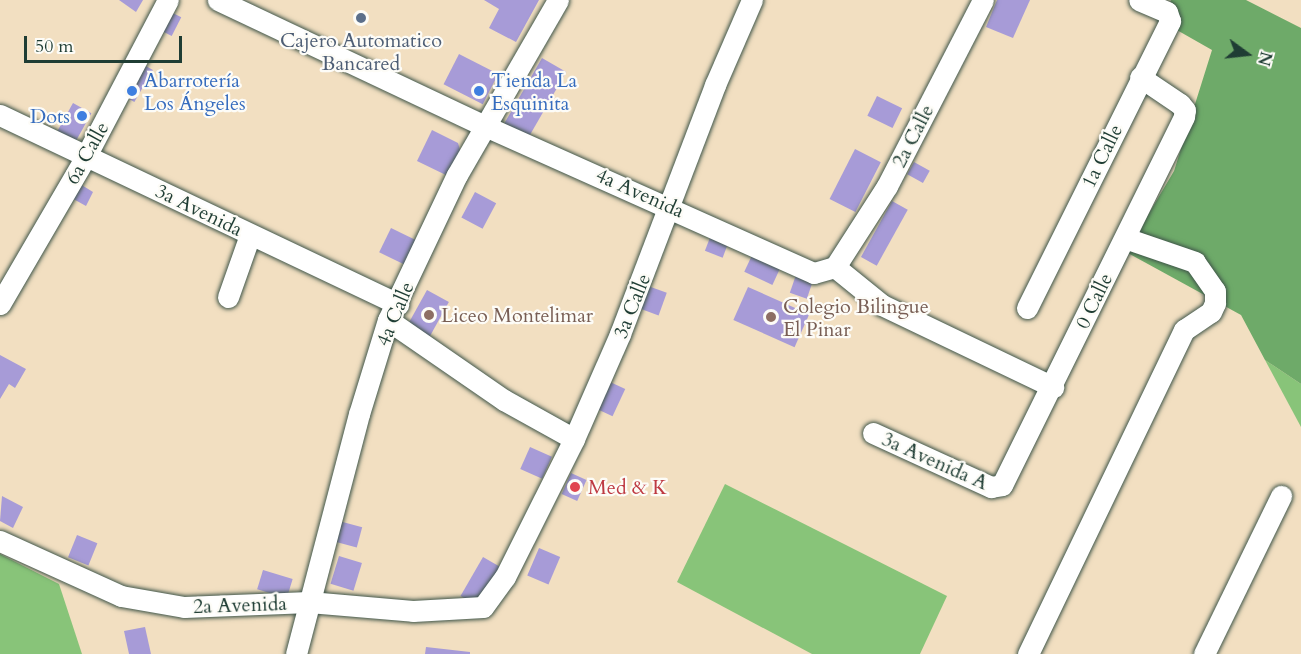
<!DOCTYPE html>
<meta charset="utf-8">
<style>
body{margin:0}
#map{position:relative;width:1301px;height:654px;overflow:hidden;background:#f2dfc1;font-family:Cardo,serif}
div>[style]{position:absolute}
.green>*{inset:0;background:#88c479}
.forest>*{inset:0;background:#6eaa69}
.building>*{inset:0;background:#a79bd7;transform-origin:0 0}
.roads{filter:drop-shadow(0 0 2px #3f5549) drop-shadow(0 0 2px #3f5549)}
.minor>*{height:21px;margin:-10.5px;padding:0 10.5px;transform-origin:10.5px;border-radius:10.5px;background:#fff}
.dots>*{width:16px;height:16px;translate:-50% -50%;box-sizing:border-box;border:3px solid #fdfcf7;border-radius:50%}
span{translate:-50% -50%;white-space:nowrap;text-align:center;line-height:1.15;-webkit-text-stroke:4.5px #fdfcf7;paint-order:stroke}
.service-label{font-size:20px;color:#4e5e75}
.shop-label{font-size:20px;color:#366cbe}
.left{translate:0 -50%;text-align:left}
.right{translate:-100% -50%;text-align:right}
.street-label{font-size:20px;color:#1f3d34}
.education-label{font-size:20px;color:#785e54}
.health-label{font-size:20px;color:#be3a42}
.north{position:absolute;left:1217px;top:24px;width:60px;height:60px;-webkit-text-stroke:4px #fdfcf7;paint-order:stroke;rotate:105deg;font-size:16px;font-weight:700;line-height:24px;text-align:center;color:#1f3d34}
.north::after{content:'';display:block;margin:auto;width:21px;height:27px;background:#1f3d34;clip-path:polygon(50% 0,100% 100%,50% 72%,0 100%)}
.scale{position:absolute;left:24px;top:36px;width:158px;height:27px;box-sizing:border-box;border:3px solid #1f3d34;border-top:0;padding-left:8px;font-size:18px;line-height:21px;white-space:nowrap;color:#1f3d34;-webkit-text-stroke:4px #fdfcf7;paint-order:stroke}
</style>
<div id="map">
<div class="green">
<i style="clip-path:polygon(1265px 360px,1301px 384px,1301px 427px)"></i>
<i style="clip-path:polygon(725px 484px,947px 596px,920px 654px,812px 654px,677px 582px)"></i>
<i style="clip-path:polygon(0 554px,59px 584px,82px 654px,0 654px)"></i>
</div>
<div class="forest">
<i style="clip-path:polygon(1171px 0,1246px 0,1301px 28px,1301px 384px,1265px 360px,1241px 315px,1126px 252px,1174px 171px,1212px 50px,1161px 21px)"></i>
</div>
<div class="building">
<i style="clip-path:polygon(119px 0,143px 0,136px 12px)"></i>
<i style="clip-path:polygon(484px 0,539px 0,516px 42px,489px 28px,499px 9px)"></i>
<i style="clip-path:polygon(997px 0,1030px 0,1013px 38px,986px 27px)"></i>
<i style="left:167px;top:10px;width:16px;height:21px;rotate:27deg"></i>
<i style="left:459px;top:54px;width:44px;height:34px;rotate:27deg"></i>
<i style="left:542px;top:58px;width:28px;height:77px;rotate:30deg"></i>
<i style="left:139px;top:62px;width:16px;height:37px;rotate:30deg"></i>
<i style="left:877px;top:96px;width:28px;height:22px;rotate:26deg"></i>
<i style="left:73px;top:103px;width:21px;height:35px;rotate:29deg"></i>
<i style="clip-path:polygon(432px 130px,458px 143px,461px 153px,450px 177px,417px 161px)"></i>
<i style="left:855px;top:149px;width:29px;height:56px;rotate:27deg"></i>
<i style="left:914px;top:162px;width:18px;height:14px;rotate:29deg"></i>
<i style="clip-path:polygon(80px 184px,93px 192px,86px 206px,68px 196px)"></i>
<i style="left:475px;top:192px;width:24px;height:29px;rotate:28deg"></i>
<i style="left:892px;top:201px;width:18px;height:64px;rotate:29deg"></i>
<i style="left:391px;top:228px;width:28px;height:27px;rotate:26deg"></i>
<i style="left:711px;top:235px;width:19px;height:17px;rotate:21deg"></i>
<i style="left:754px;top:251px;width:31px;height:23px;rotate:25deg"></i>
<i style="left:797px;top:272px;width:18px;height:22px;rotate:19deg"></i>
<i style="left:648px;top:286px;width:20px;height:24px;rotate:20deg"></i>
<i style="left:748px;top:287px;width:67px;height:36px;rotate:24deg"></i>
<i style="left:427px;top:290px;width:25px;height:42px;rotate:29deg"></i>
<i style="clip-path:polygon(0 355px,26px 369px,15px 388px,9px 384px,0 399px)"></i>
<i style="left:608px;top:381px;width:19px;height:30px;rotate:25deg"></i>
<i style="left:530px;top:447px;width:24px;height:24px;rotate:24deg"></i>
<i style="left:571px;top:473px;width:17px;height:23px;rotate:24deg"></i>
<i style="clip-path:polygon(2px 496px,23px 507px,13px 528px,0 521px)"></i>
<i style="left:339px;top:521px;width:24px;height:21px;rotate:15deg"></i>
<i style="left:77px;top:535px;width:22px;height:24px;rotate:22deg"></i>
<i style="left:539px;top:548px;width:23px;height:30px;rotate:23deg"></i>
<i style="left:339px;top:556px;width:24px;height:29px;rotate:17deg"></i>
<i style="left:483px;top:557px;width:20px;height:45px;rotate:30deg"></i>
<i style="left:263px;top:570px;width:31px;height:20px;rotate:17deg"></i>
<i style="clip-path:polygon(145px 627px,151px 654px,129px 654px,124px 631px)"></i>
<i style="clip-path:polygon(426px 647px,470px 652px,470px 654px,425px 654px)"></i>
</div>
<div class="roads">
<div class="minor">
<i style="left:218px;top:0;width:295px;rotate:25.3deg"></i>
<i style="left:485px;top:126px;width:360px;rotate:24.1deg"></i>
<i style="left:814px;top:273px;width:22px;rotate:-16deg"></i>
<i style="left:0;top:115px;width:441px;rotate:25.4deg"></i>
<i style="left:835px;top:267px;width:96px;rotate:-57.3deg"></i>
<i style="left:887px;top:186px;width:209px;rotate:-62.7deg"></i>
<i style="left:835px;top:267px;width:60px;rotate:39deg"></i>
<i style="left:882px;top:305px;width:190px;rotate:25.6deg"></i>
<i style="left:228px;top:297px;width:66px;rotate:-70.5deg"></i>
<i style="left:0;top:304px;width:171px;rotate:-59.8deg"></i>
<i style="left:86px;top:156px;width:176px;rotate:-62.3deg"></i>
<i style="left:1027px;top:308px;width:321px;rotate:-63.5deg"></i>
<i style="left:1170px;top:21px;width:9px;rotate:-108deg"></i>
<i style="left:1167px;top:12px;width:30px;rotate:-157deg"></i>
<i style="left:388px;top:320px;width:141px;rotate:34.6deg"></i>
<i style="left:504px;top:400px;width:80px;rotate:29.1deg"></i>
<i style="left:873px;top:433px;width:130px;rotate:24.6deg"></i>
<i style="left:991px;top:487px;width:11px;rotate:-10deg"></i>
<i style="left:1002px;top:485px;width:411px;rotate:-63.7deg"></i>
<i style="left:1184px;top:116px;width:6px;rotate:-81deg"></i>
<i style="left:1185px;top:110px;width:8px;rotate:-130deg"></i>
<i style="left:1180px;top:104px;width:48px;rotate:-146deg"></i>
<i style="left:0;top:541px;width:133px;rotate:24.4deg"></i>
<i style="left:121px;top:596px;width:64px;rotate:9.9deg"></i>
<i style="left:184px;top:607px;width:125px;rotate:-2.3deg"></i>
<i style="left:309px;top:602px;width:104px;rotate:4.9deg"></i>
<i style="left:413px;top:611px;width:70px;rotate:-3.3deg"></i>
<i style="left:483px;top:607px;width:37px;rotate:-54deg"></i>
<i style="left:505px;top:577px;width:154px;rotate:-63.4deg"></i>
<i style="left:574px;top:439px;width:115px;rotate:-66.3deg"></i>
<i style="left:620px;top:334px;width:267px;rotate:-69.1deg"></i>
<i style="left:715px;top:85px;width:93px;rotate:-66.5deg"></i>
<i style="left:296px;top:654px;width:248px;rotate:-75.3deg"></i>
<i style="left:359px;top:414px;width:98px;rotate:-72.9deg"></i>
<i style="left:388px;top:320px;width:161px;rotate:-64.6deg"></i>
<i style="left:457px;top:175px;width:202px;rotate:-60deg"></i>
<i style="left:1028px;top:654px;width:360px;rotate:-64.3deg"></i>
<i style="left:1184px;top:330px;width:32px;rotate:-34deg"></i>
<i style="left:1211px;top:312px;width:10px;rotate:-66deg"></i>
<i style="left:1215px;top:303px;width:12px;rotate:-90deg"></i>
<i style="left:1215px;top:291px;width:35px;rotate:-125deg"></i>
<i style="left:1195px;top:262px;width:74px;rotate:-161.1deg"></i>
<i style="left:1204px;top:654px;width:176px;rotate:-64deg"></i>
</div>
</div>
<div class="dots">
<i style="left:361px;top:18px;background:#5c6f8a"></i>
<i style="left:132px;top:91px;background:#3f7fe0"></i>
<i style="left:479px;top:91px;background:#3f7fe0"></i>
<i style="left:82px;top:116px;background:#3f7fe0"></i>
<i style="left:429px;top:315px;background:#8d6e63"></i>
<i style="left:771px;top:317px;background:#8d6e63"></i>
<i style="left:575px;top:487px;background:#e0444e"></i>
</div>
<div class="service-label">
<span style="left:361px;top:52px">Cajero Automatico<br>Bancared</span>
</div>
<div class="shop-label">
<span class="left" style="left:144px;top:92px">Abarrotería<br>Los Ángeles</span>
<span class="left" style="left:491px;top:92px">Tienda La<br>Esquinita</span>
<span class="right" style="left:70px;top:116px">Dots</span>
</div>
<div class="street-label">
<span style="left:913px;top:136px;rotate:-63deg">2a Calle</span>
<span style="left:87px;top:153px;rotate:-61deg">6a Calle</span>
<span style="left:1102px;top:156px;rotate:-64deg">1a Calle</span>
<span style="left:640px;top:193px;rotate:24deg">4a Avenida</span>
<span style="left:199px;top:210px;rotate:26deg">3a Avenida</span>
<span style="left:1094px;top:301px;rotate:-64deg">0 Calle</span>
<span style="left:632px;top:306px;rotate:-68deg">3a Calle</span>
<span style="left:395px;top:314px;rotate:-67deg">4a Calle</span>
<span style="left:935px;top:461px;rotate:24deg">3a Avenida A</span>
<span style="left:240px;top:605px;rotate:-2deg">2a Avenida</span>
</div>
<div class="education-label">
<span class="left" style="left:783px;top:318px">Colegio Bilingue<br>El Pinar</span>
<span class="left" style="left:441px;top:315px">Liceo Montelimar</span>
</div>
<div class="health-label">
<span class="left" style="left:588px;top:487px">Med &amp; K</span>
</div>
<div class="north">N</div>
<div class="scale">50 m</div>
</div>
